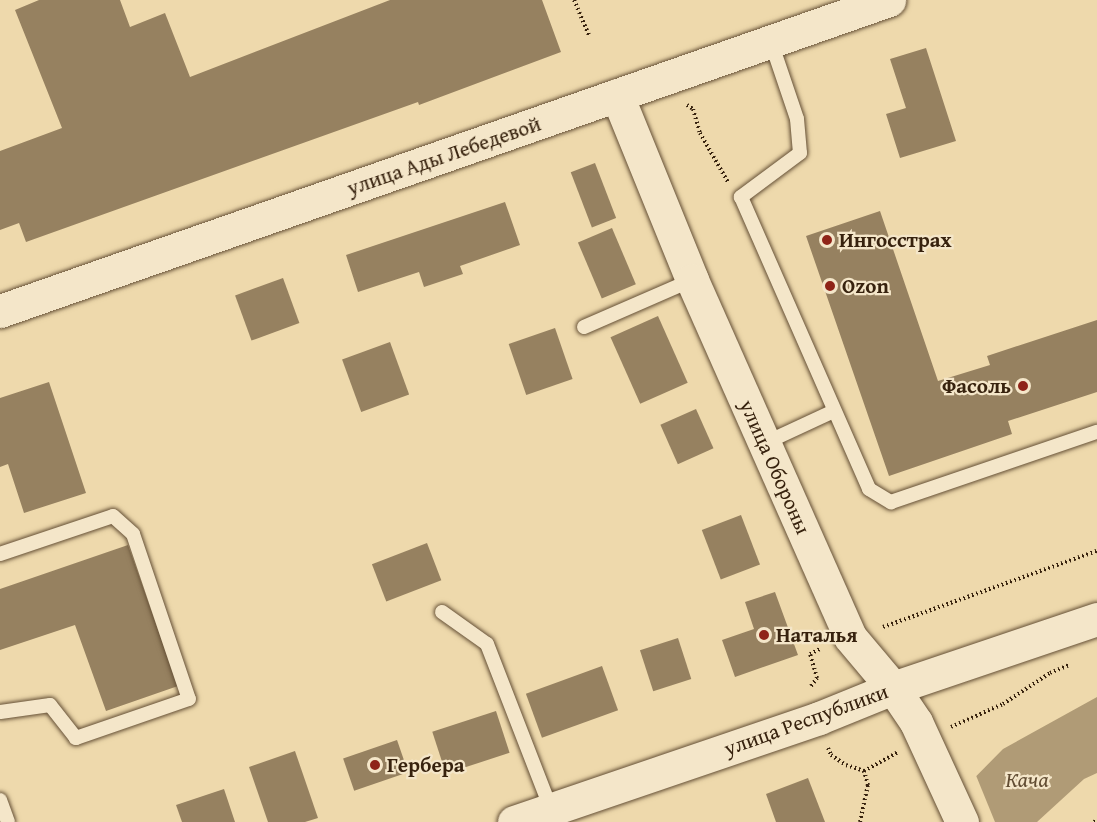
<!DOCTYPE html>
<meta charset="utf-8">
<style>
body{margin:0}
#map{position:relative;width:1097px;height:822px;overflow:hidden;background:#eed9ac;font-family:"Gentium Book Plus",serif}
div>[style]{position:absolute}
.water>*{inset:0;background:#b09b76}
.pier>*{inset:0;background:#eed9ac}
.building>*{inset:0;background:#968160;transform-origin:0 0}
.path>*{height:4px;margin-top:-2px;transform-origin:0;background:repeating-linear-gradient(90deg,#37220e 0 1.5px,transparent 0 4.5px)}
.roads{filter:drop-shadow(0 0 2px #655036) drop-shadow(0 0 2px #655036)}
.service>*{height:14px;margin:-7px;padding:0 7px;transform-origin:7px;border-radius:7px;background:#f4e6c9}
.tertiary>*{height:33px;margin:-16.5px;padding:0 16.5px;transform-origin:16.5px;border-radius:16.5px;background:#f4e6c9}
.secondary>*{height:33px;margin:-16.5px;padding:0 16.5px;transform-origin:16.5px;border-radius:16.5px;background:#f4e6c9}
.dots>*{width:16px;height:16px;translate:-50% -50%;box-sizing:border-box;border:3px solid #f4e6c9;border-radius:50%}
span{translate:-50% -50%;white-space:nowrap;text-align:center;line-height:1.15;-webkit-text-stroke:4.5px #f4e6c9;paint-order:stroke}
.street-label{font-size:21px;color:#37220e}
.poi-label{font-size:21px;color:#37220e;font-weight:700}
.left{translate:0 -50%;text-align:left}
.right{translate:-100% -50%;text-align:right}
.water-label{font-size:22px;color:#614c32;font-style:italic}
</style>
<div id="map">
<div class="water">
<i style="clip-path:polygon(1097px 697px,1097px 773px,1084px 779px,1037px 822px,931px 822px,1003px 749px)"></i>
</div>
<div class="pier">
<i style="clip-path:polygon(975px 773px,995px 822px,929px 822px,929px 820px)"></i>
</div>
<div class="building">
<i style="clip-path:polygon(39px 0,120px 0,130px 27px,165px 13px,190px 77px,390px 0,542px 0,561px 52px,419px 105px,418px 102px,26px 242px,19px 223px,0 230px,0 151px,62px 128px,15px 10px)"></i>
<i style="clip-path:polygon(926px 48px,956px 141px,900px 158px,886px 114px,906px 108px,890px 59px)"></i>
<i style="left:595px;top:163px;width:59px;height:26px;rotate:69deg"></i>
<i style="clip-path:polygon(505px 202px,520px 245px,460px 266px,463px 274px,424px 287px,419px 272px,358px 292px,346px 255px)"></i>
<i style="clip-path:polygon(880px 211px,938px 381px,990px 365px,987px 356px,1097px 320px,1097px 392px,1008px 421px,1012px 434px,889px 476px,806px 236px)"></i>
<i style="left:612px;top:228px;width:61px;height:37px;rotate:67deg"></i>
<i style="left:283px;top:278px;width:48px;height:51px;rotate:70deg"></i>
<i style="left:658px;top:316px;width:73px;height:52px;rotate:66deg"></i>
<i style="left:555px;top:328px;width:54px;height:49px;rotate:71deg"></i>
<i style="left:390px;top:342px;width:56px;height:51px;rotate:70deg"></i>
<i style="clip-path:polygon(49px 382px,86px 493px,24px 513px,8px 464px,0 467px,0 398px)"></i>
<i style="left:696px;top:409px;width:43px;height:39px;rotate:66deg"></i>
<i style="left:741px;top:515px;width:53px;height:42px;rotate:69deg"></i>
<i style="left:427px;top:543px;width:40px;height:59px;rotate:69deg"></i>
<i style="clip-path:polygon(128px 545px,178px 686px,106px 711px,75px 625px,0 650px,0 589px)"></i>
<i style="clip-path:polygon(775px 592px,798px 655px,735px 677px,722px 640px,754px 629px,745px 602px)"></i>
<i style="left:678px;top:638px;width:43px;height:40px;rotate:72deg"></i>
<i style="left:602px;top:666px;width:47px;height:81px;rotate:70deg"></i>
<i style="left:496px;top:711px;width:44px;height:67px;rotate:72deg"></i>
<i style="left:397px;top:740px;width:34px;height:57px;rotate:71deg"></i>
<i style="clip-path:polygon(295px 751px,318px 818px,305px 822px,268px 822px,249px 767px)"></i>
<i style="clip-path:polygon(808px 778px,825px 822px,776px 822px,766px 794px)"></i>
<i style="clip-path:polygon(224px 789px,235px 822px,182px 822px,176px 805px)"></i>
</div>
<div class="path">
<i style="left:574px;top:0;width:39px;rotate:67deg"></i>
<i style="left:687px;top:105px;width:7px;rotate:34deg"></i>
<i style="left:693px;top:109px;width:25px;rotate:74deg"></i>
<i style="left:700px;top:133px;width:56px;rotate:60.3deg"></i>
<i style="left:883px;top:627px;width:227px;rotate:-19.6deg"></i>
<i style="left:811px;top:686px;width:10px;rotate:-53deg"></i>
<i style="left:817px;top:678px;width:25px;rotate:-106deg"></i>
<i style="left:810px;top:654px;width:13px;rotate:-27deg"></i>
<i style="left:951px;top:727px;width:57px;rotate:-23.9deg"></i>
<i style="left:1003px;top:704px;width:56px;rotate:-33.4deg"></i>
<i style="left:1050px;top:673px;width:21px;rotate:-23deg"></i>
<i style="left:828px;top:748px;width:8px;rotate:67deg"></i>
<i style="left:831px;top:755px;width:18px;rotate:34deg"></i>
<i style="left:846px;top:765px;width:19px;rotate:18deg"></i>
<i style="left:864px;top:771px;width:38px;rotate:-29deg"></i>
<i style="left:860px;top:822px;width:38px;rotate:-78deg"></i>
<i style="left:868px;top:785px;width:15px;rotate:-106deg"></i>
<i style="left:1094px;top:822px;width:4px;rotate:-34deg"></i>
</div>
<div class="roads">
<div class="service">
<i style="left:771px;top:42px;width:81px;rotate:71.3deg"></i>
<i style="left:797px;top:119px;width:34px;rotate:85deg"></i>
<i style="left:800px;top:153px;width:74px;rotate:143.3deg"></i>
<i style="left:741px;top:197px;width:319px;rotate:66.3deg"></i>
<i style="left:869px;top:489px;width:26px;rotate:31deg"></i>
<i style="left:891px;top:502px;width:218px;rotate:-18.8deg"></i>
<i style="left:584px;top:327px;width:118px;rotate:-23.5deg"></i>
<i style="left:765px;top:443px;width:76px;rotate:-24.9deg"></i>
<i style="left:0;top:554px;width:119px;rotate:-18.6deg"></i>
<i style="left:113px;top:516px;width:27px;rotate:42deg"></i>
<i style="left:133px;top:534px;width:174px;rotate:71.3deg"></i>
<i style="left:189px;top:699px;width:120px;rotate:161deg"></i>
<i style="left:76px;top:738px;width:42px;rotate:-128.2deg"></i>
<i style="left:50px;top:705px;width:50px;rotate:172deg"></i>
<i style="left:442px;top:612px;width:55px;rotate:35.4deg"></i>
<i style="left:487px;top:644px;width:177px;rotate:68.8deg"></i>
<i style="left:0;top:800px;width:23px;rotate:70deg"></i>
</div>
<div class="tertiary">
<i style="left:514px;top:822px;width:322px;rotate:-18.8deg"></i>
<i style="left:819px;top:718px;width:80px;rotate:-22.1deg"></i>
</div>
<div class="secondary">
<i style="left:617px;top:95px;width:200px;rotate:67.9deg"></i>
<i style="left:692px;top:280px;width:390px;rotate:66.1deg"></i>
<i style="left:850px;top:637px;width:67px;rotate:49.9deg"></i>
<i style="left:893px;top:688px;width:41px;rotate:55.9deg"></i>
<i style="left:916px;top:722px;width:110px;rotate:65.3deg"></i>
<i style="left:0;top:311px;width:942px;rotate:-19.28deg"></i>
<i style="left:893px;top:688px;width:215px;rotate:-18.7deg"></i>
</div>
</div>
<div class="dots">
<i style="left:827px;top:240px;background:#8f2418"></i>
<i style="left:830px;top:286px;background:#8f2418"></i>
<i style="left:1023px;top:386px;background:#8f2418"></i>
<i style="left:764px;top:635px;background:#8f2418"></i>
<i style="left:375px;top:765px;background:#8f2418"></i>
</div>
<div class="street-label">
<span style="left:444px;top:156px;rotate:-19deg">улица Ады Лебедевой</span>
<span style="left:775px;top:467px;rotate:66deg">улица Обороны</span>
<span style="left:806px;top:720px;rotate:-20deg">улица Республики</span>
</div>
<div class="poi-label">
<span class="left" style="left:839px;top:240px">Ингосстрах</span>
<span class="left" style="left:842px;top:286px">Ozon</span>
<span class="right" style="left:1011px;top:386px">Фасоль</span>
<span class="left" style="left:776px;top:635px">Наталья</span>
<span class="left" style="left:387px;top:765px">Гербера</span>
</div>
<div class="water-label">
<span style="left:1027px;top:780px">Кача</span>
</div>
</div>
